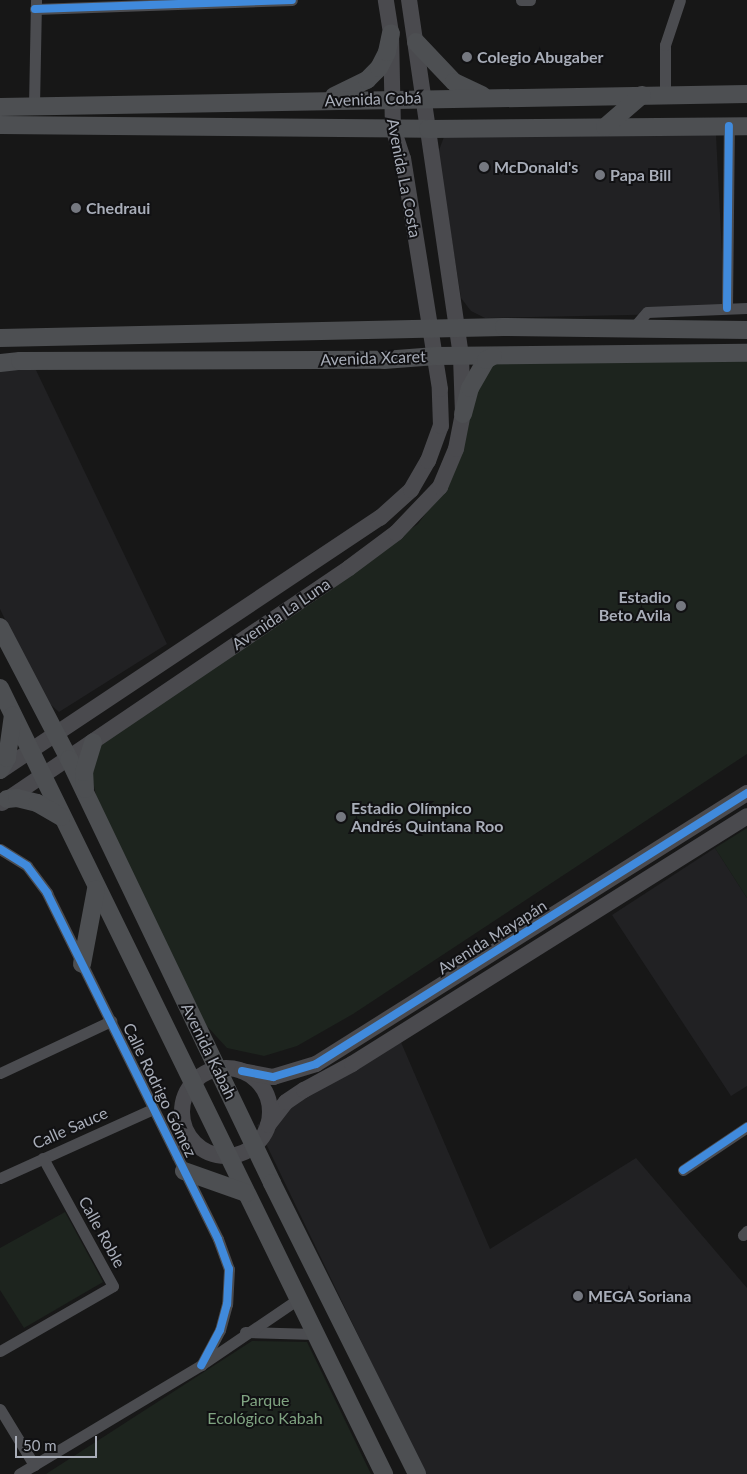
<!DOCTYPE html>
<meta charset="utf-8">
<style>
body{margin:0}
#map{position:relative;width:747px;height:1474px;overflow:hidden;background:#171717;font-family:Lato,sans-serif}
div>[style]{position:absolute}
.built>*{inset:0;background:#212123}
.green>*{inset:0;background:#1d241e}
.street>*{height:11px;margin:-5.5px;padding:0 5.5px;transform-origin:5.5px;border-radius:5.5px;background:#4b4c50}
.secondary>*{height:16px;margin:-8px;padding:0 8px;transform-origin:8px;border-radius:8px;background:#4a4a4e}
.secondary>.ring{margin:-8px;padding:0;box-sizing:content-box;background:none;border:16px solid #4a4a4e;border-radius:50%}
.primary>*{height:18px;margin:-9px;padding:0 9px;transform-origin:9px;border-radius:9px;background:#4d4f52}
.cycleway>*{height:8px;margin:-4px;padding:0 4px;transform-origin:4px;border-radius:4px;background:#408adc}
.dots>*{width:14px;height:14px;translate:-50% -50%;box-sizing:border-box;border:2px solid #111113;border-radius:50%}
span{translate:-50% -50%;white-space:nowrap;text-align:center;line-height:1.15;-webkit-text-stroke:4px #111113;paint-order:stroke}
.poi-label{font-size:16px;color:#a8adb8;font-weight:700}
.left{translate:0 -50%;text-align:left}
.right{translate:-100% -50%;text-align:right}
.street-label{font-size:16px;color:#a8adb8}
.park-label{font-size:16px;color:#7fa381}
.scale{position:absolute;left:15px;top:1436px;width:82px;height:22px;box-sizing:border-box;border:2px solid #a8adb8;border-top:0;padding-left:6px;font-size:15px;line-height:18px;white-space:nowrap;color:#a8adb8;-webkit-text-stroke:4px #111113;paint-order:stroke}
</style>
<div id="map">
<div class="built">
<i style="clip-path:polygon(445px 134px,716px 135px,725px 313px,485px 318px,471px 311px,461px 298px,438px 153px)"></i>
<i style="clip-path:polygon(35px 368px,167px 644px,59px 712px,43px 698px,0 609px,0 371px)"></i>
<i style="clip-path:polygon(715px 848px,747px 898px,747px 1086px,731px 1096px,612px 915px)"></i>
<i style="clip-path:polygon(397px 1033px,490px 1249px,636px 1158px,747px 1288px,747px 1474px,425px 1474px,257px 1125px)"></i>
</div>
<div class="green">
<i style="clip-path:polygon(747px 356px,747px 754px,353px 1014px,297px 1046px,264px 1056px,227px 1048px,206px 1025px,101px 818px,92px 777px,97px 750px,110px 735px,418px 524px,439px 495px,470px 401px,496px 360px)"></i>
<i style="clip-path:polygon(747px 828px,747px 898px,715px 848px)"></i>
<i style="clip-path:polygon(65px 1212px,103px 1282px,24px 1328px,0 1290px,0 1248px)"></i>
<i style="clip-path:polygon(252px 1341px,307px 1342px,371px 1474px,46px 1474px)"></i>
</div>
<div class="street">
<i style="left:521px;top:0;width:9px"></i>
<i style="left:35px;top:9px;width:257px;rotate:-2deg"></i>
<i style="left:665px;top:95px;width:50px;rotate:-90deg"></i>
<i style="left:665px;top:45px;width:47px;rotate:-71.6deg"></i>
<i style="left:34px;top:106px;width:106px;rotate:-88.9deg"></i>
<i style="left:727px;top:308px;width:182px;rotate:-89.4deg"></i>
<i style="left:633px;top:328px;width:21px;rotate:-49deg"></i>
<i style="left:647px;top:312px;width:100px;rotate:-2.3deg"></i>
<i style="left:0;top:849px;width:32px;rotate:32deg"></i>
<i style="left:27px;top:866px;width:34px;rotate:53deg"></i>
<i style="left:47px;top:893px;width:386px;rotate:63.7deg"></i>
<i style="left:218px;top:1239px;width:32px;rotate:70deg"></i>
<i style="left:229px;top:1269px;width:35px;rotate:93deg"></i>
<i style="left:227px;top:1304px;width:27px;rotate:105deg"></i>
<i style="left:220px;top:1330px;width:40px;rotate:118deg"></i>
<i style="left:0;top:1073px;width:123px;rotate:-25.1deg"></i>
<i style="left:177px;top:1156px;width:29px;rotate:-74deg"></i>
<i style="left:683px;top:1170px;width:77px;rotate:-33.9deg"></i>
<i style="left:0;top:1178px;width:168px;rotate:-24.3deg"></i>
<i style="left:743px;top:1235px;width:6px;rotate:-45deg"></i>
<i style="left:245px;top:1332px;width:70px;rotate:1.6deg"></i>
<i style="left:0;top:1351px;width:130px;rotate:-29.9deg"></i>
<i style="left:113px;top:1286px;width:146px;rotate:-118.7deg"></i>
<i style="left:0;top:1409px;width:66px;rotate:58.7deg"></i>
<i style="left:19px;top:1474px;width:212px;rotate:-30.9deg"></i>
<i style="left:201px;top:1365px;width:117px;rotate:-34.2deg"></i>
</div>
<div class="secondary">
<i style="left:0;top:771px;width:457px;rotate:-33.7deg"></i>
<i style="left:380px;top:518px;width:42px;rotate:-42.1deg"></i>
<i style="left:411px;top:490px;width:34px;rotate:-60deg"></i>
<i style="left:428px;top:461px;width:37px;rotate:-70deg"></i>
<i style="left:441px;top:426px;width:37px;rotate:-92deg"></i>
<i style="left:440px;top:389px;width:233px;rotate:-99.1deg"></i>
<i style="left:403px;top:159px;width:32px;rotate:-108deg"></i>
<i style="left:393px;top:129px;width:96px;rotate:-91.2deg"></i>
<i style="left:391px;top:33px;width:33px;rotate:-99deg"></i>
<i style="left:2px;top:803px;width:419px;rotate:-34.1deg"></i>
<i style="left:349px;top:568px;width:59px;rotate:-36.7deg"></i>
<i style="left:396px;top:533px;width:64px;rotate:-46.3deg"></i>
<i style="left:440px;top:487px;width:41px;rotate:-67.2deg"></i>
<i style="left:456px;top:449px;width:36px;rotate:-79deg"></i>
<i style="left:463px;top:414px;width:58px;rotate:-92deg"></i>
<i style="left:461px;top:356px;width:360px;rotate:-98.3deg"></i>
<i class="ring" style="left:182px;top:1068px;width:72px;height:72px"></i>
<i style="left:242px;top:1071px;width:32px;rotate:11deg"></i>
<i style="left:273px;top:1077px;width:45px;rotate:-16.8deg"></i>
<i style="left:316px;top:1064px;width:509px;rotate:-32.16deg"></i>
<i style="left:268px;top:1125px;width:29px;rotate:-52deg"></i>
<i style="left:286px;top:1102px;width:22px;rotate:-34deg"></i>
<i style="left:304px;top:1090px;width:55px;rotate:-28.4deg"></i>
<i style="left:352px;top:1064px;width:466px;rotate:-32.1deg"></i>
</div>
<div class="primary">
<i style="left:416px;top:42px;width:55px;rotate:46.5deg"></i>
<i style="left:454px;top:82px;width:31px;rotate:25deg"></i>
<i style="left:334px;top:96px;width:37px;rotate:-26deg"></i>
<i style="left:367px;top:80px;width:17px;rotate:-45deg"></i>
<i style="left:379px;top:68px;width:18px;rotate:-63deg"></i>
<i style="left:387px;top:52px;width:19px;rotate:-78deg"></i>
<i style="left:0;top:107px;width:747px;rotate:-1deg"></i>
<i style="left:0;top:125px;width:428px;rotate:0.5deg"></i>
<i style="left:428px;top:129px;width:319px;rotate:-0.5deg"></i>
<i style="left:605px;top:127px;width:49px;rotate:-40.9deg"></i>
<i style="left:0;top:338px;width:504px;rotate:-1.25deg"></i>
<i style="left:504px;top:327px;width:243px;rotate:0.7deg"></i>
<i style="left:0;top:363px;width:20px;rotate:-6deg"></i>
<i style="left:20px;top:361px;width:364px;rotate:-0.2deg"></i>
<i style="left:384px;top:360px;width:52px;rotate:-4.4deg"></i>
<i style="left:436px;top:356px;width:311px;rotate:-0.6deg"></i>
<i style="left:463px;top:414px;width:27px;rotate:-75deg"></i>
<i style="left:470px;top:388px;width:32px;rotate:-60deg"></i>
<i style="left:486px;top:360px;width:8px;rotate:-30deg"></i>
<i style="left:0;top:627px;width:149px;rotate:62.4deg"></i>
<i style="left:69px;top:759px;width:470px;rotate:64.4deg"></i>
<i style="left:272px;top:1183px;width:325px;rotate:63.5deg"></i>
<i style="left:0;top:688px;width:875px;rotate:63.96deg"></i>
<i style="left:0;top:770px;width:14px;rotate:-60deg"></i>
<i style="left:7px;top:758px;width:43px;rotate:-82.1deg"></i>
<i style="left:85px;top:789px;width:17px;rotate:-93deg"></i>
<i style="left:84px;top:772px;width:31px;rotate:-73deg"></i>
<i style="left:7px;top:799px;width:10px;rotate:-6deg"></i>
<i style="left:17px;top:798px;width:21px;rotate:14deg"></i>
<i style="left:37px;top:803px;width:28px;rotate:30deg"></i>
<i style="left:82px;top:964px;width:76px;rotate:-79.4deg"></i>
<i style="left:184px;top:1171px;width:66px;rotate:19.5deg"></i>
</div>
<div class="cycleway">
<i style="left:35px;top:9px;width:257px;rotate:-2deg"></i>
<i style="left:727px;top:308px;width:182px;rotate:-89.4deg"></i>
<i style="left:0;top:849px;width:32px;rotate:32deg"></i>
<i style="left:27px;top:866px;width:34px;rotate:53deg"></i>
<i style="left:47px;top:893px;width:386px;rotate:63.7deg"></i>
<i style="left:218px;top:1239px;width:32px;rotate:70deg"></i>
<i style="left:229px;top:1269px;width:35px;rotate:93deg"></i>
<i style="left:227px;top:1304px;width:27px;rotate:105deg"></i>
<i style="left:220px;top:1330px;width:40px;rotate:118deg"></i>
<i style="left:242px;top:1071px;width:32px;rotate:11deg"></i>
<i style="left:273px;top:1077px;width:45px;rotate:-16.8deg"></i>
<i style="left:316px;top:1064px;width:509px;rotate:-32.16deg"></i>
<i style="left:683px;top:1170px;width:77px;rotate:-33.9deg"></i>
</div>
<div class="dots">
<i style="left:467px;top:57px;background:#757880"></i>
<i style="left:484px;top:167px;background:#757880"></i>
<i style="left:600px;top:175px;background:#757880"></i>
<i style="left:76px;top:208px;background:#757880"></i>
<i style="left:681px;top:606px;background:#757880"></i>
<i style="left:341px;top:817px;background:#757880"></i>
<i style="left:578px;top:1296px;background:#757880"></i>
</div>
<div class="poi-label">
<span class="left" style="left:477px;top:57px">Colegio Abugaber</span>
<span class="left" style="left:494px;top:167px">McDonald's</span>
<span class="left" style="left:610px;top:175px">Papa Bill</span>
<span class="left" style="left:86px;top:208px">Chedraui</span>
<span class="right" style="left:671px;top:606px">Estadio<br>Beto Avila</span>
<span class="left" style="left:351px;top:817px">Estadio Olímpico<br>Andrés Quintana Roo</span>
<span class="left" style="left:588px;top:1296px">MEGA Soriana</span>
</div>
<div class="street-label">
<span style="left:373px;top:99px;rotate:-2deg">Avenida Cobá</span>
<span style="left:404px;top:178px;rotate:79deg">Avenida La Costa</span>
<span style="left:373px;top:358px;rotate:-2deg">Avenida Xcaret</span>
<span style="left:281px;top:614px;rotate:-34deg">Avenida La Luna</span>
<span style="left:492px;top:937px;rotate:-32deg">Avenida Mayapán</span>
<span style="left:209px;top:1051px;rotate:64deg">Avenida Kabah</span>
<span style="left:160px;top:1090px;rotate:64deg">Calle Rodrigo Gómez</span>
<span style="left:70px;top:1128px;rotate:-24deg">Calle Sauce</span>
<span style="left:102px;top:1232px;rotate:61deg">Calle Roble</span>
</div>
<div class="park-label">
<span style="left:265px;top:1409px">Parque<br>Ecológico Kabah</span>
</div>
<div class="scale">50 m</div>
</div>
